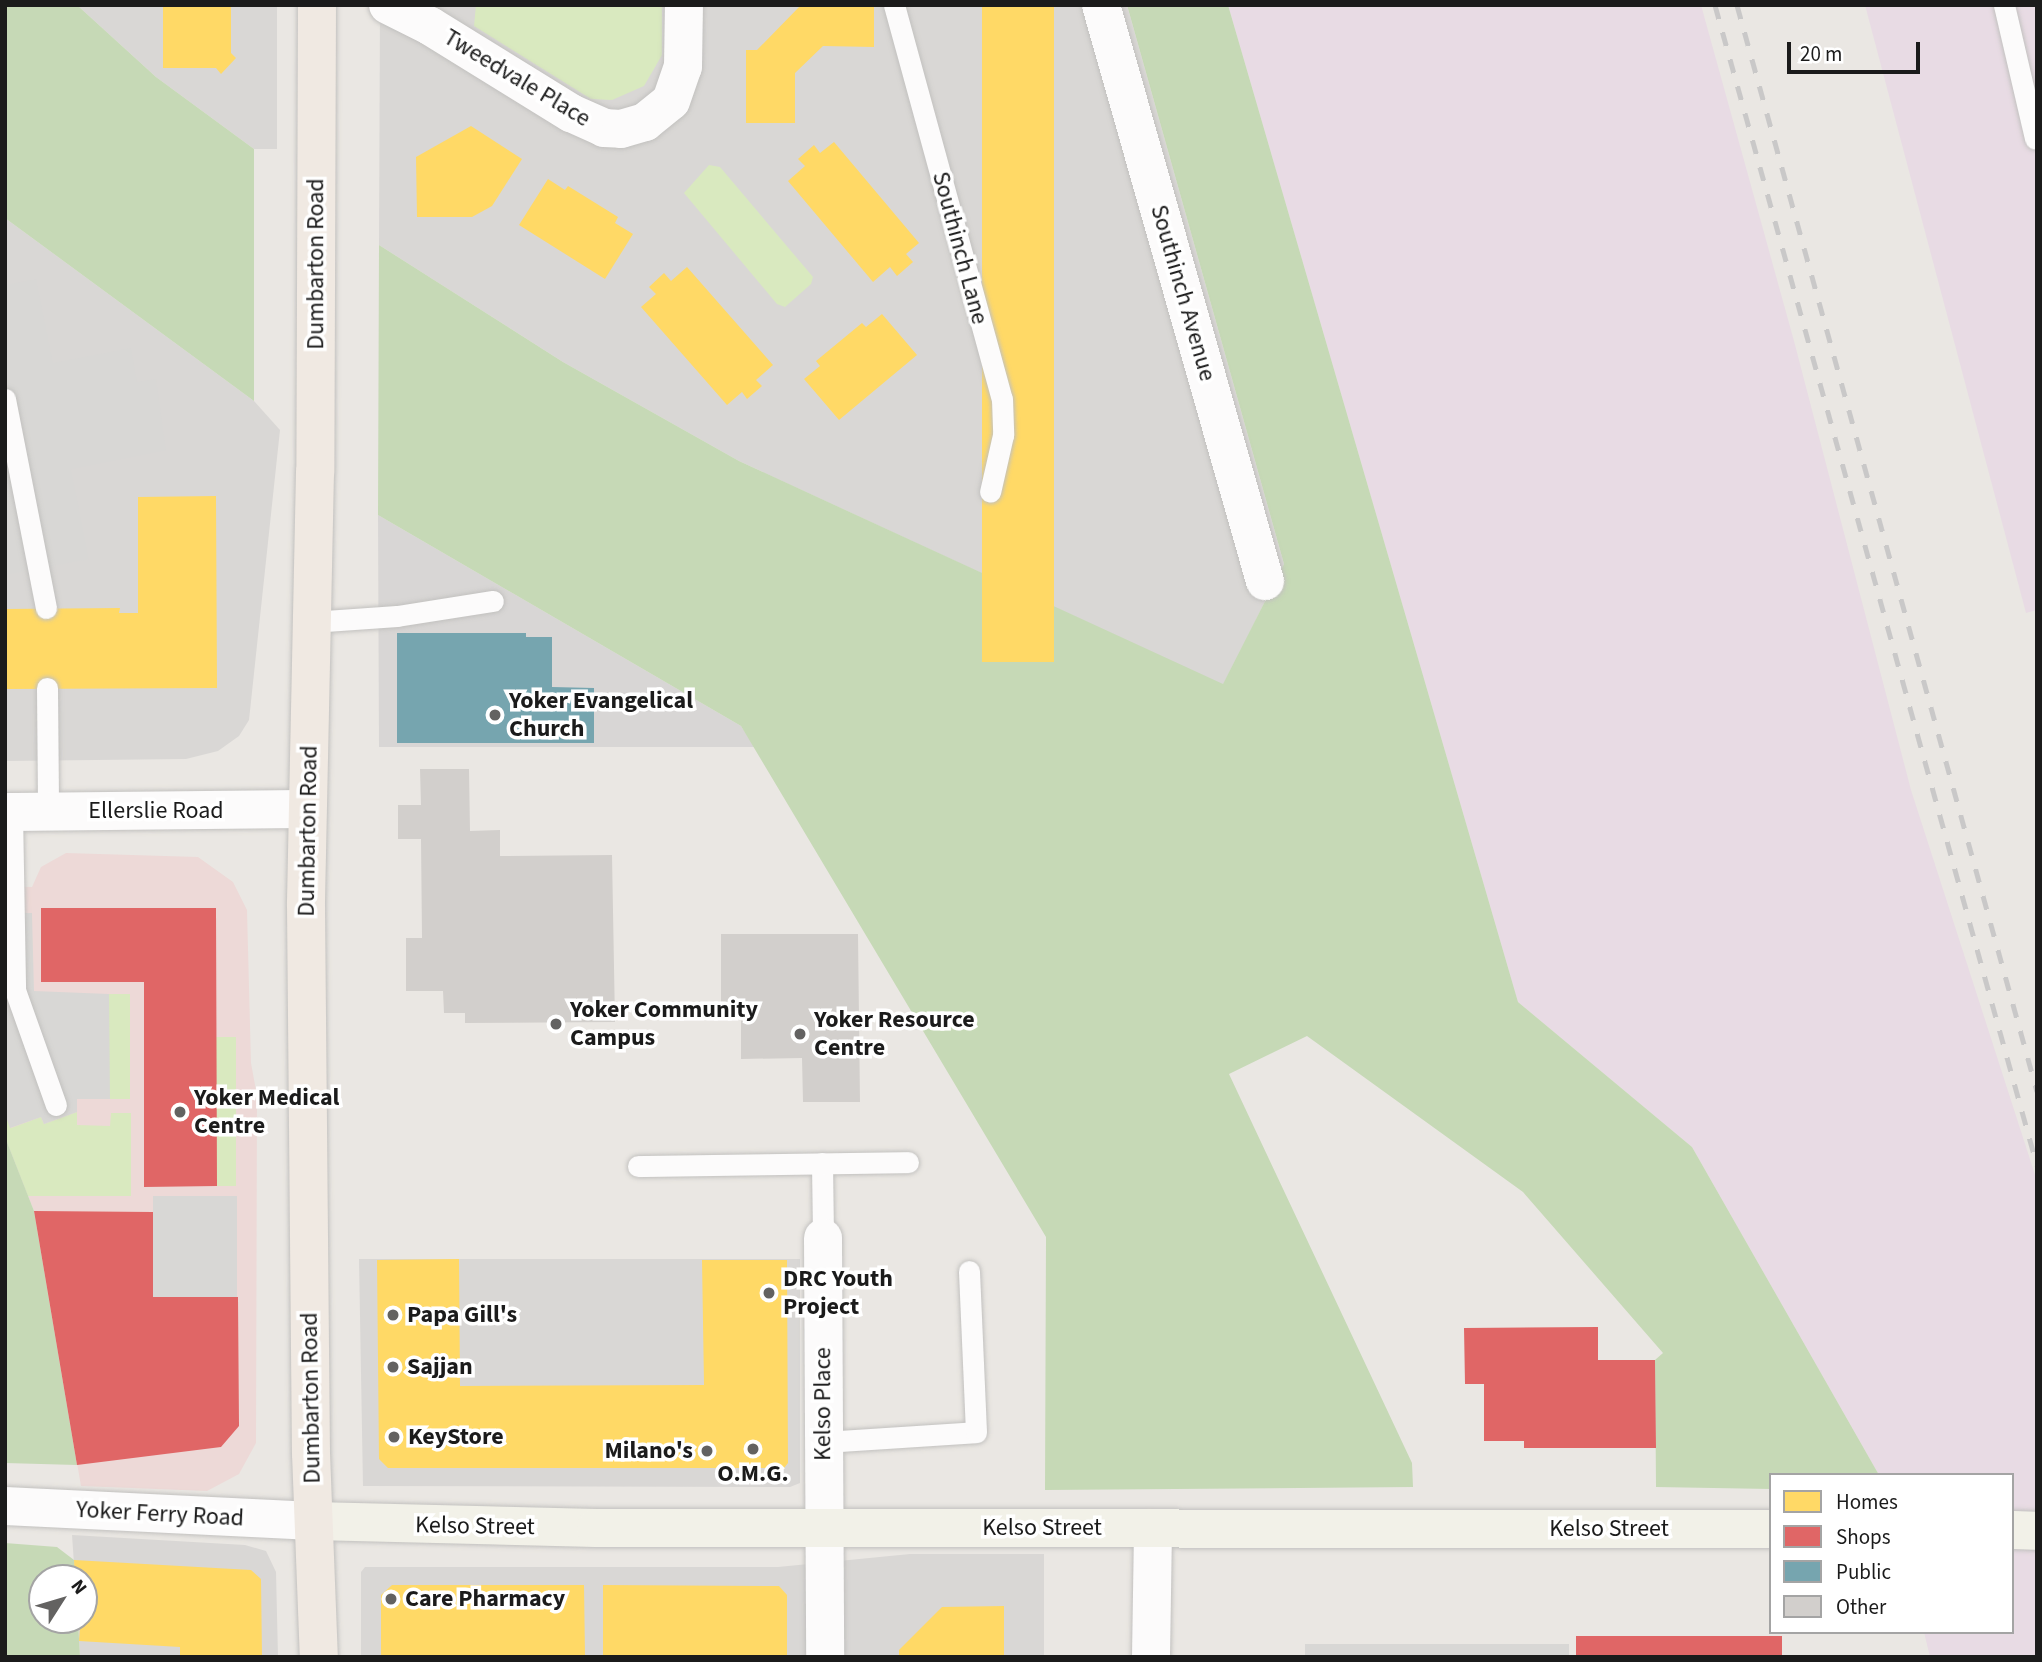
<!DOCTYPE html>
<style>
body{margin:0}
#map{position:relative;width:2042px;height:1662px;overflow:hidden;background:#eae7e3;font-family:"Source Sans 3",sans-serif}
div>[style]{position:absolute}
.residential>*{inset:0;background:#d9d7d5}
.commercial>*{inset:0;background:#edd9d7}
.industrial>*{inset:0;background:#e8dbe4}
.religious>*{inset:0;background:#d8d6d5}
.grass>*{inset:0;background:#d9e9bf;transform-origin:0 0}
.forest>*{inset:0;background:#c6d9b6}
.parking>*{inset:0;background:#d8d7d5;transform-origin:0 0}
.homes>*{inset:0;background:#ffd966;transform-origin:0 0}
.shops>*{inset:0;background:#e06666;transform-origin:0 0}
.public>*{inset:0;background:#76a5af}
.building>*{inset:0;background:#d2cfcc}
.roads{filter:drop-shadow(0 0 2px #c2c1bf) drop-shadow(0 0 2px #c2c1bf)}
.lane>*{height:21px;margin:-10.5px;padding:0 10.5px;transform-origin:10.5px;border-radius:10.5px;background:#fcfbfb}
.street>*{height:38px;margin:-19px;padding:0 19px;transform-origin:19px;border-radius:19px;background:#fcfbfb}
.secondary>*{height:38px;margin:-19px;padding:0 19px;transform-origin:19px;border-radius:19px;background:#f2f1e8}
.primary>*{height:38px;margin:-19px;padding:0 19px;transform-origin:19px;border-radius:19px;background:#f0e9e2}
.rail>*{height:5px;margin-top:-2.5px;transform-origin:0;background:repeating-linear-gradient(90deg,#c9c8c8 0 14px,transparent 0 28px)}
.dots>*{width:19px;height:19px;translate:-50% -50%;box-sizing:border-box;border:4px solid #fff;border-radius:50%}
span{translate:-50% -50%;white-space:nowrap;text-align:center;line-height:1.15;-webkit-text-stroke:7px #fff;paint-order:stroke}
.street-label{font-size:24px;color:#1b1b1b}
.poi-label{font-size:24px;color:#1b1b1b;font-weight:700}
.left{translate:0 -50%;text-align:left}
.right{translate:-100% -50%;text-align:right}
.frame{position:absolute;inset:0;border:7px solid #1b1b1b;pointer-events:none}
.legend{position:absolute;left:1769px;top:1473px;width:245px;height:161px;box-sizing:border-box;background:#fff;border:2px solid #a4a4a4;margin:0;padding:9px 12px;list-style:none;font-size:21px;color:#1b1b1b}
.legend li{display:flex;align-items:center;gap:14px;height:35px}
.legend b{width:35px;border:2px solid #a4a4a4}
.north{position:absolute;left:28px;top:1564px;width:70px;height:70px;box-sizing:border-box;background:#fff;border:2px solid #a4a4a4;border-radius:50%;rotate:53deg;font-size:19px;font-weight:700;line-height:28px;text-align:center;color:#1b1b1b}
.north::after{content:'';display:block;margin:auto;width:24px;height:32px;background:#636261;clip-path:polygon(50% 0,100% 100%,50% 72%,0 100%)}
.scale{position:absolute;left:1787px;top:42px;width:133px;height:32px;box-sizing:border-box;border:4px solid #1b1b1b;border-top:0;padding-left:9px;font-size:21px;line-height:24px;white-space:nowrap;color:#1b1b1b;-webkit-text-stroke:5px #fff;paint-order:stroke}
</style>
<div id="map">
<div class="residential">
<i style="clip-path:polygon(77px 5px,277px 5px,277px 149px,254px 149px,156px 77px)"></i>
<i style="clip-path:polygon(380px 5px,1127px 5px,1284px 564px,1223px 685px,739px 461px,563px 362px,379px 245px)"></i>
<i style="clip-path:polygon(5px 218px,254px 401px,280px 430px,249px 720px,239px 736px,218px 751px,186px 759px,5px 761px)"></i>
<i style="clip-path:polygon(359px 1259px,800px 1259px,800px 1483px,790px 1487px,363px 1486px)"></i>
<i style="clip-path:polygon(72px 1535px,245px 1545px,266px 1551px,276px 1572px,278px 1657px,80px 1657px,78px 1620px,84px 1620px,84px 1578px,75px 1578px)"></i>
<i style="clip-path:polygon(910px 1554px,1044px 1554px,1044px 1657px,361px 1657px,361px 1572px,365px 1567px,778px 1567px)"></i>
</div>
<div class="commercial">
<i style="clip-path:polygon(66px 853px,198px 857px,233px 882px,247px 910px,251px 1063px,257px 1096px,256px 1443px,239px 1474px,207px 1491px,81px 1486px,34px 1211px,5px 1137px,5px 886px,32px 887px,41px 867px)"></i>
</div>
<div class="industrial">
<i style="clip-path:polygon(1228px 5px,1701px 5px,1794px 341px,1911px 790px,2037px 1181px,2037px 1657px,1930px 1657px,1924px 1632px,2012px 1632px,2012px 1475px,1879px 1475px,1692px 1147px,1518px 1002px)"></i>
<i style="clip-path:polygon(1865px 5px,2037px 5px,2037px 610px,2026px 613px)"></i>
</div>
<div class="religious">
<i style="clip-path:polygon(378px 515px,741px 726px,755px 747px,379px 747px)"></i>
</div>
<div class="grass">
<i style="clip-path:polygon(476px 5px,662px 5px,662px 55px,644px 86px,612px 100px,591px 99px,474px 26px)"></i>
<i style="clip-path:polygon(709px 165px,720px 167px,813px 277px,811px 284px,785px 307px,777px 304px,684px 193px)"></i>
<i style="left:109px;top:994px;width:21px;height:105px"></i>
<i style="left:216px;top:1037px;width:20px;height:149px"></i>
<i style="clip-path:polygon(77px 1112px,77px 1125px,110px 1126px,111px 1113px,131px 1113px,131px 1196px,28px 1196px,5px 1137px,5px 1114px,11px 1128px,41px 1117px,44px 1124px)"></i>
</div>
<div class="forest">
<i style="clip-path:polygon(5px 5px,77px 5px,156px 77px,254px 149px,254px 401px,5px 218px)"></i>
<i style="clip-path:polygon(1127px 5px,1228px 5px,1518px 1002px,1692px 1147px,1879px 1475px,1771px 1475px,1771px 1489px,1656px 1487px,1655px 1360px,1663px 1353px,1523px 1192px,1307px 1036px,1229px 1074px,1412px 1463px,1413px 1487px,1045px 1490px,1046px 1237px,741px 726px,378px 515px,379px 245px,563px 362px,739px 461px,1223px 684px,1284px 564px)"></i>
<i style="clip-path:polygon(5px 1137px,34px 1211px,77px 1465px,5px 1463px)"></i>
<i style="clip-path:polygon(5px 1543px,57px 1547px,74px 1560px,75px 1578px,42px 1578px,42px 1620px,78px 1620px,80px 1657px,5px 1657px)"></i>
</div>
<div class="parking">
<i style="clip-path:polygon(36px 279px,53px 363px,131px 348px,137px 382px,156px 379px,166px 450px,71px 469px,89px 559px,5px 575px,5px 285px)"></i>
<i style="clip-path:polygon(5px 913px,32px 913px,34px 991px,109px 994px,110px 1099px,77px 1099px,77px 1112px,44px 1124px,41px 1117px,10px 1128px,5px 1114px)"></i>
<i style="left:153px;top:1196px;width:84px;height:101px"></i>
<i style="left:1305px;top:1644px;width:264px;height:16px"></i>
</div>
<div class="homes">
<i style="clip-path:polygon(163px 5px,231px 5px,231px 53px,236px 58px,221px 74px,216px 68px,163px 68px)"></i>
<i style="clip-path:polygon(801px 5px,874px 5px,874px 47px,823px 46px,795px 73px,795px 123px,746px 123px,746px 50px,757px 50px)"></i>
<i style="left:982px;top:5px;width:72px;height:657px"></i>
<i style="clip-path:polygon(471px 126px,522px 159px,492px 206px,472px 217px,417px 217px,416px 157px)"></i>
<i style="clip-path:polygon(834px 142px,919px 243px,906px 254px,913px 262px,897px 276px,890px 267px,873px 282px,788px 181px,805px 166px,798px 159px,814px 145px,820px 153px)"></i>
<i style="clip-path:polygon(548px 179px,565px 190px,568px 186px,618px 217px,615px 223px,633px 234px,605px 279px,519px 225px)"></i>
<i style="clip-path:polygon(687px 267px,773px 365px,756px 380px,762px 386px,747px 399px,742px 392px,727px 405px,641px 307px,656px 294px,649px 287px,664px 273px,671px 281px)"></i>
<i style="clip-path:polygon(882px 314px,917px 355px,839px 420px,804px 379px,820px 366px,816px 361px,862px 323px,866px 327px)"></i>
<i style="clip-path:polygon(216px 496px,217px 688px,5px 689px,5px 609px,120px 608px,119px 613px,138px 613px,138px 497px)"></i>
<i style="clip-path:polygon(459px 1259px,460px 1386px,704px 1385px,702px 1260px,787px 1260px,788px 1463px,784px 1468px,388px 1468px,379px 1459px,377px 1260px)"></i>
<i style="clip-path:polygon(74px 1560px,251px 1570px,261px 1579px,262px 1657px,180px 1657px,180px 1647px,79px 1641px,84px 1578px,75px 1578px)"></i>
<i style="clip-path:polygon(392px 1585px,584px 1585px,585px 1657px,381px 1657px,381px 1595px)"></i>
<i style="clip-path:polygon(603px 1585px,779px 1586px,787px 1595px,787px 1657px,603px 1657px)"></i>
<i style="clip-path:polygon(1004px 1606px,1004px 1657px,899px 1657px,899px 1650px,942px 1607px)"></i>
</div>
<div class="shops">
<i style="clip-path:polygon(41px 908px,216px 908px,217px 1186px,144px 1187px,144px 982px,41px 982px)"></i>
<i style="clip-path:polygon(34px 1211px,153px 1212px,153px 1297px,238px 1297px,239px 1426px,221px 1447px,77px 1465px)"></i>
<i style="clip-path:polygon(1598px 1327px,1598px 1360px,1655px 1360px,1656px 1448px,1524px 1448px,1524px 1441px,1484px 1441px,1484px 1384px,1465px 1384px,1464px 1328px)"></i>
<i style="left:1576px;top:1636px;width:206px;height:21px"></i>
</div>
<div class="public">
<i style="clip-path:polygon(397px 633px,526px 633px,526px 637px,552px 637px,552px 687px,594px 688px,594px 743px,397px 743px)"></i>
</div>
<div class="building">
<i style="clip-path:polygon(420px 769px,469px 769px,470px 831px,500px 830px,500px 856px,612px 855px,615px 1022px,465px 1023px,465px 1013px,444px 1013px,443px 991px,406px 991px,406px 938px,422px 938px,421px 839px,398px 839px,398px 805px,421px 805px)"></i>
<i style="clip-path:polygon(721px 934px,858px 934px,860px 1102px,803px 1102px,802px 1058px,741px 1059px,741px 1009px,721px 1010px)"></i>
</div>
<div class="roads">
<div class="lane">
<i style="left:894px;top:5px;width:409px;rotate:74.7deg"></i>
<i style="left:1002px;top:399px;width:36px;rotate:88deg"></i>
<i style="left:1003px;top:435px;width:58px;rotate:102.8deg"></i>
<i style="left:2004px;top:5px;width:137px;rotate:76.9deg"></i>
<i style="left:5px;top:399px;width:213px;rotate:78.9deg"></i>
<i style="left:311px;top:622px;width:86px;rotate:-4deg"></i>
<i style="left:397px;top:616px;width:97px;rotate:-8.9deg"></i>
<i style="left:47px;top:688px;width:124px;rotate:89.5deg"></i>
<i style="left:12px;top:812px;width:178px;rotate:89deg"></i>
<i style="left:15px;top:990px;width:122px;rotate:70.4deg"></i>
<i style="left:822px;top:1163px;width:75px;rotate:89.2deg"></i>
<i style="left:638px;top:1166px;width:270px;rotate:-0.8deg"></i>
<i style="left:823px;top:1442px;width:153px;rotate:-3.7deg"></i>
<i style="left:976px;top:1432px;width:161px;rotate:-92.5deg"></i>
</div>
<div class="street">
<i style="left:388px;top:5px;width:47px;rotate:26.6deg"></i>
<i style="left:430px;top:26px;width:166px;rotate:31.7deg"></i>
<i style="left:571px;top:113px;width:36px;rotate:24deg"></i>
<i style="left:604px;top:128px;width:17px;rotate:3deg"></i>
<i style="left:621px;top:129px;width:25px;rotate:-16deg"></i>
<i style="left:645px;top:122px;width:33px;rotate:-39deg"></i>
<i style="left:671px;top:101px;width:36px;rotate:-71deg"></i>
<i style="left:683px;top:67px;width:62px;rotate:-89.1deg"></i>
<i style="left:1101px;top:5px;width:599px;rotate:74.11deg"></i>
<i style="left:5px;top:812px;width:302px;rotate:-0.6deg"></i>
<i style="left:823px;top:1238px;width:419px;rotate:89.7deg"></i>
<i style="left:5px;top:1506px;width:309px;rotate:2.8deg"></i>
<i style="left:1151px;top:1657px;width:129px;rotate:-89.1deg"></i>
</div>
<div class="secondary">
<i style="left:314px;top:1521px;width:282px;rotate:1.4deg"></i>
<i style="left:596px;top:1528px;width:1175px;rotate:0.05deg"></i>
<i style="left:2012px;top:1530px;width:25px;rotate:2deg"></i>
</div>
<div class="primary">
<i style="left:317px;top:5px;width:467px;rotate:90.2deg"></i>
<i style="left:315px;top:472px;width:434px;rotate:91.2deg"></i>
<i style="left:306px;top:906px;width:547px;rotate:89.48deg"></i>
<i style="left:311px;top:1453px;width:204px;rotate:87.8deg"></i>
</div>
</div>
<div class="rail">
<i style="left:1715px;top:5px;width:1204px;rotate:74.49deg"></i>
<i style="left:1737px;top:5px;width:1127px;rotate:74.56deg"></i>
</div>
<div class="dots">
<i style="left:495px;top:715px;background:#636261"></i>
<i style="left:556px;top:1024px;background:#636261"></i>
<i style="left:800px;top:1034px;background:#636261"></i>
<i style="left:180px;top:1112px;background:#636261"></i>
<i style="left:769px;top:1293px;background:#636261"></i>
<i style="left:393px;top:1315px;background:#636261"></i>
<i style="left:393px;top:1367px;background:#636261"></i>
<i style="left:394px;top:1437px;background:#636261"></i>
<i style="left:753px;top:1449px;background:#636261"></i>
<i style="left:707px;top:1451px;background:#636261"></i>
<i style="left:391px;top:1599px;background:#636261"></i>
</div>
<div class="street-label">
<span style="left:517px;top:78px;rotate:31deg">Tweedvale Place</span>
<span style="left:960px;top:248px;rotate:75deg">Southinch Lane</span>
<span style="left:316px;top:264px;rotate:-90deg">Dumbarton Road</span>
<span style="left:1183px;top:293px;rotate:74deg">Southinch Avenue</span>
<span style="left:156px;top:811px">Ellerslie Road</span>
<span style="left:308px;top:831px;rotate:-89deg">Dumbarton Road</span>
<span style="left:311px;top:1398px;rotate:-91deg">Dumbarton Road</span>
<span style="left:823px;top:1404px;rotate:-90deg">Kelso Place</span>
<span style="left:160px;top:1514px;rotate:3deg">Yoker Ferry Road</span>
<span style="left:475px;top:1526px;rotate:1deg">Kelso Street</span>
<span style="left:1042px;top:1528px">Kelso Street</span>
<span style="left:1609px;top:1529px">Kelso Street</span>
</div>
<div class="poi-label">
<span class="left" style="left:509px;top:715px">Yoker Evangelical<br>Church</span>
<span class="left" style="left:570px;top:1024px">Yoker Community<br>Campus</span>
<span class="left" style="left:814px;top:1034px">Yoker Resource<br>Centre</span>
<span class="left" style="left:194px;top:1112px">Yoker Medical<br>Centre</span>
<span class="left" style="left:783px;top:1293px">DRC Youth<br>Project</span>
<span class="left" style="left:407px;top:1315px">Papa Gill's</span>
<span class="left" style="left:407px;top:1367px">Sajjan</span>
<span class="left" style="left:408px;top:1437px">KeyStore</span>
<span class="right" style="left:693px;top:1451px">Milano's</span>
<span style="left:753px;top:1474px">O.M.G.</span>
<span class="left" style="left:405px;top:1599px">Care Pharmacy</span>
</div>
<div class="frame"></div>
<ul class="legend">
<li><b style="height:19px;background:#ffd966"></b>Homes</li>
<li><b style="height:19px;background:#e06666"></b>Shops</li>
<li><b style="height:19px;background:#76a5af"></b>Public</li>
<li><b style="height:19px;background:#d2cfcc"></b>Other</li>
</ul>
<div class="north">N</div>
<div class="scale">20 m</div>
</div>
